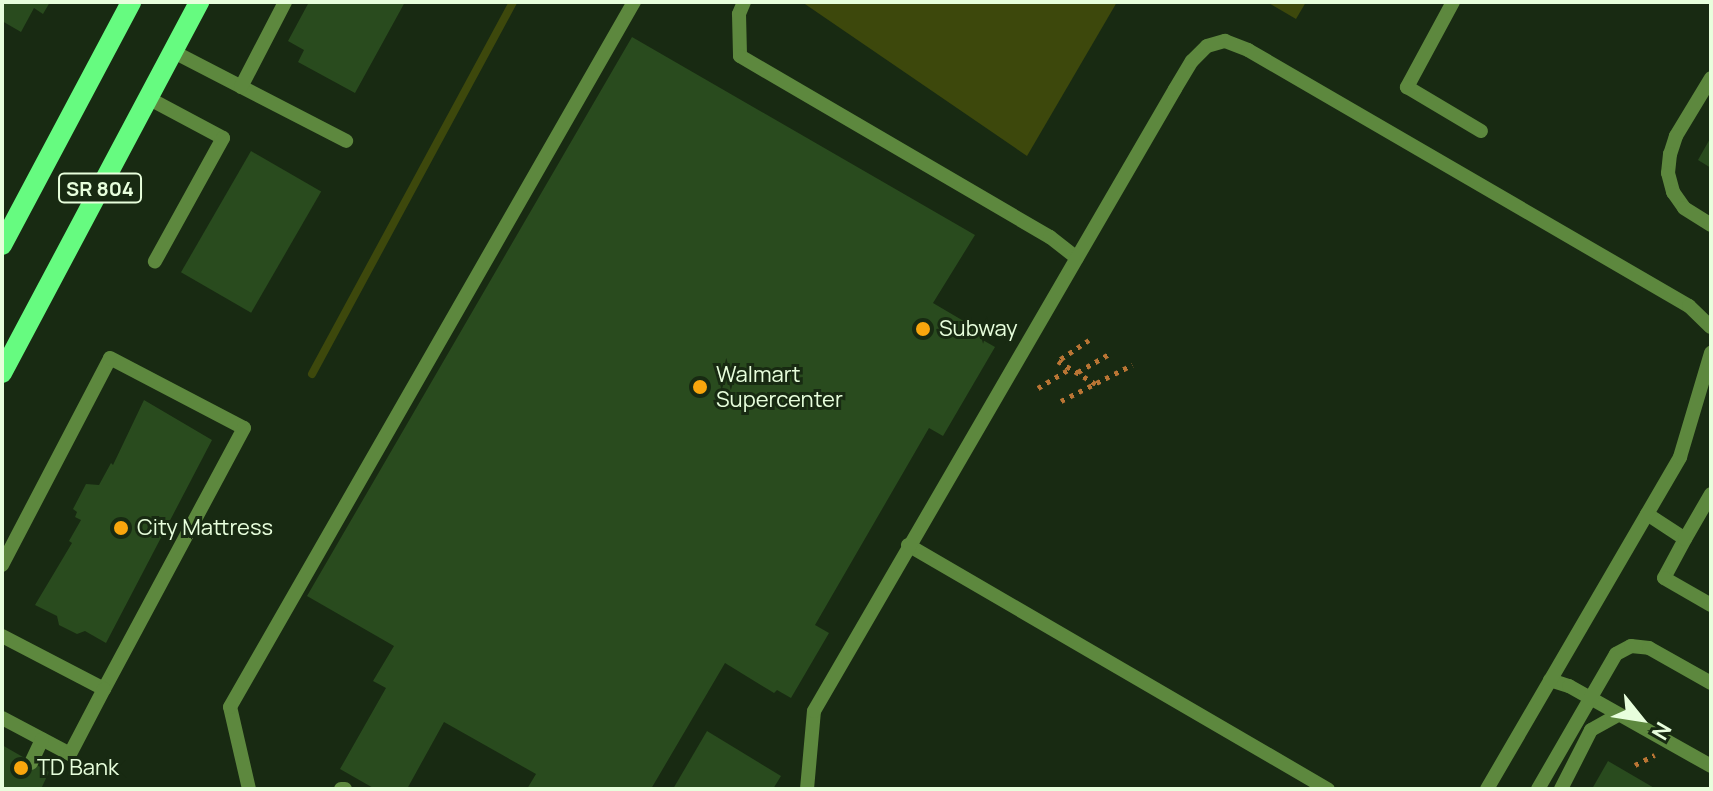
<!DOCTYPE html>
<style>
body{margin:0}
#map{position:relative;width:1713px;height:791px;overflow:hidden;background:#182a12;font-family:Manrope,sans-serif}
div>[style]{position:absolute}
.water>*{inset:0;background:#3d480c}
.stream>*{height:8px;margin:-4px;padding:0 4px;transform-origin:4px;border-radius:4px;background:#3d480c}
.building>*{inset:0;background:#294b1e;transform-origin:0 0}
.path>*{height:5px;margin-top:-2.5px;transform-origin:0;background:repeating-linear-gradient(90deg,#ba7534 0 4px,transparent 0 10px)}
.lane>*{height:14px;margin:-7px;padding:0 7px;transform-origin:7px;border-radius:7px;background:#5d883e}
.primary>*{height:20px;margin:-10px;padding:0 10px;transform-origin:10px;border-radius:10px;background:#66fb80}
.dots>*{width:22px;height:22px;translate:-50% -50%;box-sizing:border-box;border:4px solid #182a12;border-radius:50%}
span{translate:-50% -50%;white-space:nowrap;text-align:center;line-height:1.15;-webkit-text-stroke:6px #182a12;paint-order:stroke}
.shield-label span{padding:2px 6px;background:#182a12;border:2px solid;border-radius:6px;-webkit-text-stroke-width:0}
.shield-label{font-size:20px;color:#e7fedc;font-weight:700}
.poi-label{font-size:22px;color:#e7fedc}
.left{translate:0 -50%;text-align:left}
.frame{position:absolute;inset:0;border:4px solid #e7fedc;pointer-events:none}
.north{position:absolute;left:1601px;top:679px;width:80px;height:80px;-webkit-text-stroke:6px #182a12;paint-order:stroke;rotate:120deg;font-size:22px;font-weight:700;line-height:32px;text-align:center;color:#e7fedc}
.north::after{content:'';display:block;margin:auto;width:28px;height:36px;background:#e7fedc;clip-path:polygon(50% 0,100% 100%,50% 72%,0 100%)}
</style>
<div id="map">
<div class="water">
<i style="clip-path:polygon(802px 2px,1117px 2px,1027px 156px)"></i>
<i style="clip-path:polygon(1267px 2px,1306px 2px,1296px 19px)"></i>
</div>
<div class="stream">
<i style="left:312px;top:374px;width:423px;rotate:-61.6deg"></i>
</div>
<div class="building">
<i style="clip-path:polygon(2px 2px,50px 2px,43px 14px,34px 8px,21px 32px,2px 21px)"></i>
<i style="clip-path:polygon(309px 2px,405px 2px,355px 93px,298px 62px,304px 50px,288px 41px)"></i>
<i style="clip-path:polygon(632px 37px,975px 235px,933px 303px,984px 333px,981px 339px,995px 347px,943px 436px,929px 428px,815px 625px,829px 633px,791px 698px,777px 690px,774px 693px,725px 663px,651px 789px,527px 789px,536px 774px,444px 722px,407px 789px,375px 789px,340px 769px,386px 688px,373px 681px,394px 646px,307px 596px)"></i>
<i style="clip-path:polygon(1711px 137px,1711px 168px,1698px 160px)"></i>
<i style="left:251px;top:151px;width:81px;height:140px;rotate:30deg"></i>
<i style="clip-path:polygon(144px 400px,212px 440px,106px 643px,85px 631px,77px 634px,59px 625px,57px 616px,35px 605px,72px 543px,69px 541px,81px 520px,75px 517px,77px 512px,73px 509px,86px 484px,99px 485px,111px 463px,113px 465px)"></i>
<i style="clip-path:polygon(707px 731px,781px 776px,773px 789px,673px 789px)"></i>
<i style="clip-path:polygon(2px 745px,49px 772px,41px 789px,2px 789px)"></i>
<i style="clip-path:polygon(1608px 761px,1656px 789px,1592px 789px)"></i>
</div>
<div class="path">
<i style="left:1089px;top:340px;width:37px;rotate:146deg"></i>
<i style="left:1058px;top:361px;width:44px;rotate:31.2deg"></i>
<i style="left:1078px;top:372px;width:38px;rotate:-30deg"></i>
<i style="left:1038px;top:388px;width:37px;rotate:-31deg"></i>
<i style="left:1061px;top:401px;width:80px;rotate:-26.9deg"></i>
<i style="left:1635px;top:765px;width:22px;rotate:-27deg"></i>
</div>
<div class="lane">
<i style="left:744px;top:2px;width:13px;rotate:113deg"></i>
<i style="left:739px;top:14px;width:42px;rotate:88.6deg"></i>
<i style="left:740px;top:56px;width:359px;rotate:30.3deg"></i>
<i style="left:1050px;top:237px;width:34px;rotate:38deg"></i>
<i style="left:1453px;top:2px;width:97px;rotate:118.4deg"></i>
<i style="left:1407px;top:87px;width:86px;rotate:30.7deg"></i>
<i style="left:172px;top:51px;width:196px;rotate:27.3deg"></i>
<i style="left:1711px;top:78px;width:68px;rotate:121.1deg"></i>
<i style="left:1676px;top:136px;width:19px;rotate:108deg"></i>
<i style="left:1670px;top:154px;width:19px;rotate:96deg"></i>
<i style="left:1668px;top:173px;width:20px;rotate:75deg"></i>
<i style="left:1673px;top:192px;width:19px;rotate:55deg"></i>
<i style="left:1684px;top:208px;width:32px;rotate:32deg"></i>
<i style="left:241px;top:87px;width:96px;rotate:-62.6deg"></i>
<i style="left:148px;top:98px;width:85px;rotate:28.1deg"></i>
<i style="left:223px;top:138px;width:141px;rotate:118.9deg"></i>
<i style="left:1647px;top:514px;width:45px;rotate:33.3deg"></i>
<i style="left:1685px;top:539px;width:44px;rotate:118.3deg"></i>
<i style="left:1664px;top:578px;width:54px;rotate:29.9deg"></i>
<i style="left:1685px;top:539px;width:52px;rotate:-60deg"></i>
<i style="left:908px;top:545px;width:486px;rotate:30.2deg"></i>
<i style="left:2px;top:565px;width:233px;rotate:-62.4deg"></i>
<i style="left:110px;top:358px;width:151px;rotate:27.6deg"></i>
<i style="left:244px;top:428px;width:296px;rotate:118.2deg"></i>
<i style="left:104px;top:689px;width:115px;rotate:-152.5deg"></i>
<i style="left:1550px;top:680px;width:20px;rotate:18deg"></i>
<i style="left:1569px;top:686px;width:163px;rotate:29.4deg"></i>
<i style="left:2px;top:718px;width:77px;rotate:27.9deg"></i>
<i style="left:70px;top:754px;width:73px;rotate:-62.4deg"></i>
<i style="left:31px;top:763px;width:26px;rotate:-65deg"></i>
<i style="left:249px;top:789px;width:84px;rotate:-103deg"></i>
<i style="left:230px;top:707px;width:813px;rotate:-60.19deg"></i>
<i style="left:341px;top:789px;width:4px"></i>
<i style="left:807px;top:789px;width:78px;rotate:-84.9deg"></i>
<i style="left:814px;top:711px;width:719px;rotate:-59.87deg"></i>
<i style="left:1175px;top:89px;width:33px;rotate:-59deg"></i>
<i style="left:1192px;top:61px;width:21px;rotate:-45deg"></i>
<i style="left:1207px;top:46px;width:19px;rotate:-16deg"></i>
<i style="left:1225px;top:41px;width:25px;rotate:21deg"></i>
<i style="left:1248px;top:50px;width:510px;rotate:30.14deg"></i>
<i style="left:1689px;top:306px;width:30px;rotate:44deg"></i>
<i style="left:1487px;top:789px;width:384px;rotate:-59.8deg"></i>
<i style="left:1680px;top:457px;width:109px;rotate:-73.4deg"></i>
<i style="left:1538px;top:789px;width:156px;rotate:-60deg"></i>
<i style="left:1616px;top:654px;width:17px;rotate:-28deg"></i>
<i style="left:1631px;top:646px;width:18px;rotate:6deg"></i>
<i style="left:1649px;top:648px;width:71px;rotate:29.4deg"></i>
<i style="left:1561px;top:789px;width:66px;rotate:-63deg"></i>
<i style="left:1591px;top:730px;width:31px;rotate:-29deg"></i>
</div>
<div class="primary">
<i style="left:2px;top:245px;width:275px;rotate:-62deg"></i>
<i style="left:2px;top:373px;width:420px;rotate:-62deg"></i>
</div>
<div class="dots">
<i style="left:923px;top:329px;background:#f9a60d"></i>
<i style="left:700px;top:387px;background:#f9a60d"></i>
<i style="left:121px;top:528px;background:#f9a60d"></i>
<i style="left:21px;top:768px;background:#f9a60d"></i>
</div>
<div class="shield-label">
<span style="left:100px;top:188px">SR 804</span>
</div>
<div class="poi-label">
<span class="left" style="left:939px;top:329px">Subway</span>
<span class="left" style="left:716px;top:387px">Walmart<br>Supercenter</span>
<span class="left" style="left:137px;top:528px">City Mattress</span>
<span class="left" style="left:37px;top:768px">TD Bank</span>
</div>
<div class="frame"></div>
<div class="north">N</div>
</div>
